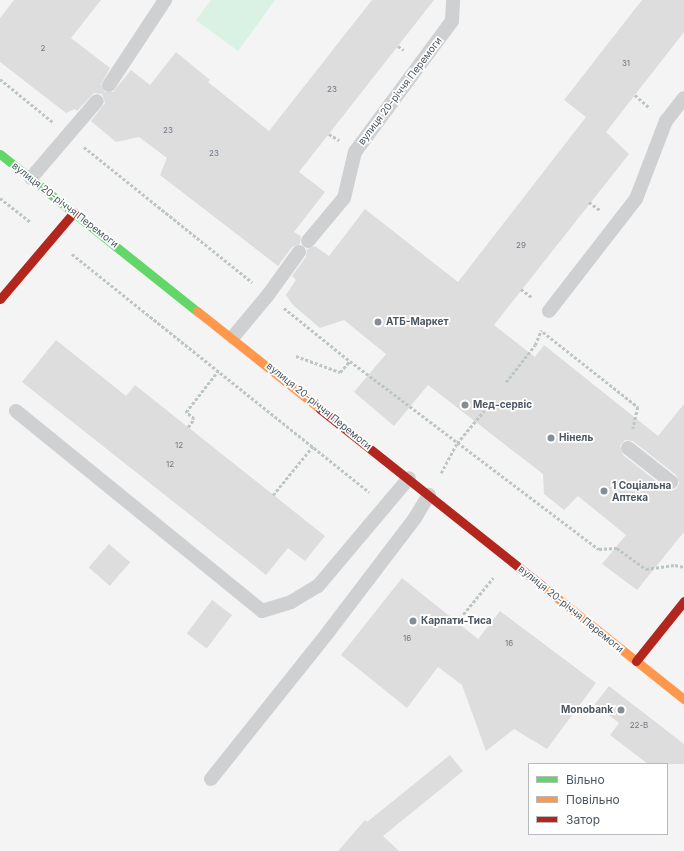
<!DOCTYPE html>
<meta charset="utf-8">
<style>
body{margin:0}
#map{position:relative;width:684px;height:851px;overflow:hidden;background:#f4f4f4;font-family:Inter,sans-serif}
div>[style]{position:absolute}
.green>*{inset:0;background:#d9f2e3}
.building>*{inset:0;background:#ddddde;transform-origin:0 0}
.path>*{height:2.5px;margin-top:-1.25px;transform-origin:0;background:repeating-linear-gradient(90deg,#bcc7c4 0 3px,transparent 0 5px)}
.lane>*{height:14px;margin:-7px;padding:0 7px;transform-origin:7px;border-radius:7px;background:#ced0d2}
.fast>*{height:9px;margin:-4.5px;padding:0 4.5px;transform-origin:4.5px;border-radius:4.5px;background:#63d668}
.slow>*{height:9px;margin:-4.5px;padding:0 4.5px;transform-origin:4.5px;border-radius:4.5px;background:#ff974d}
.jam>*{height:9px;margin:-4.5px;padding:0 4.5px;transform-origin:4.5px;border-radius:4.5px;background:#b3261e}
.dots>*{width:11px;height:11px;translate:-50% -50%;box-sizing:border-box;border:2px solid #fff;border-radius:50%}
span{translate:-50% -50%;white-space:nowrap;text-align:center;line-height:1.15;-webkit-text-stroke:3.5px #fff;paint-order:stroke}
.number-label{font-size:8px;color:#707881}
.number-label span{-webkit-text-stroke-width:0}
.street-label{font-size:10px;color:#4a5661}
.poi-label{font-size:10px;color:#4a5661;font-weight:700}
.left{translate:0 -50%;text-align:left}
.right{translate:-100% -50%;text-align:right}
.legend{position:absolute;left:528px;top:763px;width:140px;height:72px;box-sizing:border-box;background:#fff;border:1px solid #b7bbc0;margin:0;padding:5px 7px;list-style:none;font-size:12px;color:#4a5661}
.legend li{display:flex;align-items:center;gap:8px;height:20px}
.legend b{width:20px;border:1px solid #b7bbc0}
</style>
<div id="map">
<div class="green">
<i style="clip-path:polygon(211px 0,275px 0,238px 51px,196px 20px)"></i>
</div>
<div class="building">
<i style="clip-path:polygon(14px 0,101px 0,71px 38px,110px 68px,101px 84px,105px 92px,113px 92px,131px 70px,150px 85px,176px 52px,210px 80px,208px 82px,269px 131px,372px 0,434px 0,299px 172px,325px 192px,294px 232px,301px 236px,300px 244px,292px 247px,278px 266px,160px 175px,167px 158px,139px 137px,116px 142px,91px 121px,105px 103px,102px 94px,94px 93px,77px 111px,75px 109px,66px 113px,0 62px,0 18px)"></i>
<i style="clip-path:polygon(evenodd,642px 0,684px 0,684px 32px,606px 132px,629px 154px,494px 325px,535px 357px,544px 345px,658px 436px,684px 404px,684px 532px,637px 590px,602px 564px,626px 535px,578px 496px,564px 510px,544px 494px,543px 474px,428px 385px,394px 426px,354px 392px,386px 354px,344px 320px,320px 328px,293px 305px,286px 295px,296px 280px,292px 276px,306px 257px,307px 249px,315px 246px,329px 256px,365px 209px,458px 282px,586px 117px,564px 100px,642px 0,625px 440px,633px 441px,676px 475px,679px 483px,677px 488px,674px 490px,666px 489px,623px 455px,620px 446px,625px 440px)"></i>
<i style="clip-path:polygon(56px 340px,126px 396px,135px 385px,325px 536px,305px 561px,288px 548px,266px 575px,22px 382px)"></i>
<i style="left:109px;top:544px;width:28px;height:31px;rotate:41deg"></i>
<i style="clip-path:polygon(402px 578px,478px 639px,500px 611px,596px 683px,547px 749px,514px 729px,486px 751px,462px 685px,438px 667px,407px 708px,341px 655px)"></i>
<i style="left:212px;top:600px;width:25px;height:42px;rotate:37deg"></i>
<i style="clip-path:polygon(609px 686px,684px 744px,684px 764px,648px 764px,610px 735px,619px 723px,595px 704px)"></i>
<i style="clip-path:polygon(450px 755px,463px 771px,383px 836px,399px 851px,338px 851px,365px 820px,367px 822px)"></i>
</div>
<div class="path">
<i style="left:398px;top:46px;width:7px;rotate:34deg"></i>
<i style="left:0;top:79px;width:68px;rotate:39.1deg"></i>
<i style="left:635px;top:95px;width:20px;rotate:41deg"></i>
<i style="left:329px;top:134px;width:12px;rotate:31deg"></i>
<i style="left:84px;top:147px;width:216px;rotate:38.8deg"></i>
<i style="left:0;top:198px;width:39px;rotate:38deg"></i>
<i style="left:589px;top:202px;width:14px;rotate:36deg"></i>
<i style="left:72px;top:254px;width:381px;rotate:38.7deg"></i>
<i style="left:521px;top:289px;width:15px;rotate:37deg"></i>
<i style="left:284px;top:308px;width:85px;rotate:38.8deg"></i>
<i style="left:350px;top:361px;width:312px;rotate:37.1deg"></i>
<i style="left:599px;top:549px;width:18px;rotate:-3deg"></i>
<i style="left:617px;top:548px;width:36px;rotate:36deg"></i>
<i style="left:646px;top:569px;width:29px;rotate:-8deg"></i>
<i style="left:675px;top:565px;width:9px;rotate:13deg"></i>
<i style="left:543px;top:332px;width:121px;rotate:38.3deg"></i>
<i style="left:638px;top:407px;width:22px;rotate:103deg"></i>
<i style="left:296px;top:356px;width:47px;rotate:20deg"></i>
<i style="left:340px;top:372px;width:15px;rotate:-48deg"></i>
<i style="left:506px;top:382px;width:47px;rotate:-51.9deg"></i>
<i style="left:535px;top:345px;width:16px;rotate:-68deg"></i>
<i style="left:188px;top:427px;width:10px;rotate:-53deg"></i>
<i style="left:194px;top:419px;width:11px;rotate:-139deg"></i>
<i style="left:186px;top:412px;width:52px;rotate:-52deg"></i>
<i style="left:441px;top:473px;width:34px;rotate:-62deg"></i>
<i style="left:457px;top:443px;width:42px;rotate:-49.8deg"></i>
<i style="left:273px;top:495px;width:63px;rotate:-50.8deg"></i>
<i style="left:457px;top:622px;width:57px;rotate:-50.7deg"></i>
</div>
<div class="lane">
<i style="left:109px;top:85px;width:102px;rotate:-56.6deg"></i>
<i style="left:31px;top:178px;width:101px;rotate:-49.4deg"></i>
<i style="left:308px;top:241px;width:56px;rotate:-50.1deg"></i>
<i style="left:344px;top:198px;width:47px;rotate:-76.6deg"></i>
<i style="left:355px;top:152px;width:163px;rotate:-53.5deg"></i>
<i style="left:452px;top:21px;width:21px;rotate:-87deg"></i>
<i style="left:549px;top:311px;width:142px;rotate:-52.2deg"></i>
<i style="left:636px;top:199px;width:84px;rotate:-69deg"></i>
<i style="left:666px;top:121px;width:29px;rotate:-52deg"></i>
<i style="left:233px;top:337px;width:55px;rotate:-50.2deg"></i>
<i style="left:268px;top:295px;width:53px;rotate:-54.2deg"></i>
<i style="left:16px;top:411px;width:317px;rotate:39.1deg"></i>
<i style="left:262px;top:611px;width:30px;rotate:-17deg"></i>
<i style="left:291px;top:602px;width:31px;rotate:-31deg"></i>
<i style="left:318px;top:586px;width:141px;rotate:-49.9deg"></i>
<i style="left:628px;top:448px;width:55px;rotate:38.3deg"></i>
<i style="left:211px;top:779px;width:189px;rotate:-51.4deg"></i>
<i style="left:329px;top:631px;width:142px;rotate:-52.7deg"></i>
<i style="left:415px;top:518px;width:27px;rotate:-59deg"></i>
</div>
<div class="fast">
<i style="left:0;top:154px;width:252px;rotate:38.6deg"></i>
</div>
<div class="slow">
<i style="left:197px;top:311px;width:157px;rotate:38.5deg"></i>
<i style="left:541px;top:585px;width:183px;rotate:38.6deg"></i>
</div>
<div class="jam">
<i style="left:0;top:299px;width:114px;rotate:-49.6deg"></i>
<i style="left:320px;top:409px;width:283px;rotate:38.5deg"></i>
<i style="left:636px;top:661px;width:77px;rotate:-51.3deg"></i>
</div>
<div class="dots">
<i style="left:378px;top:322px;background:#868d94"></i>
<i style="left:465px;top:405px;background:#868d94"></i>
<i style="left:551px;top:438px;background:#868d94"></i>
<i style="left:604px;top:491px;background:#868d94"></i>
<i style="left:413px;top:621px;background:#868d94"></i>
<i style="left:621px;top:710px;background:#868d94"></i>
</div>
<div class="number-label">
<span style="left:43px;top:49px">2</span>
<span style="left:626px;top:64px">31</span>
<span style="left:332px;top:90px">23</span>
<span style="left:168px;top:131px">23</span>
<span style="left:214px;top:154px">23</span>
<span style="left:521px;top:246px">29</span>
<span style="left:179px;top:446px">12</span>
<span style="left:170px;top:465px">12</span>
<span style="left:407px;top:639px">16</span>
<span style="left:509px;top:644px">16</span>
<span style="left:639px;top:726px">22-В</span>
</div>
<div class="street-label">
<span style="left:400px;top:91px;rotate:-53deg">вулиця 20-річчя Перемоги</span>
<span style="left:65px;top:205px;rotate:38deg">вулиця 20-річчя Перемоги</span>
<span style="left:319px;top:406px;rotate:39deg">вулиця 20-річчя Перемоги</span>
<span style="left:571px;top:609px;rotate:39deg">вулиця 20-річчя Перемоги</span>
</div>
<div class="poi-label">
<span class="left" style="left:386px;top:322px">АТБ-Маркет</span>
<span class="left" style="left:473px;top:405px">Мед-сервіс</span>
<span class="left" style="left:559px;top:438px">Нінель</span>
<span class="left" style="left:612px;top:491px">1 Соціальна<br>Аптека</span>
<span class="left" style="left:421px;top:621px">Карпати-Тиса</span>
<span class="right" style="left:613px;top:710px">Monobank</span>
</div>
<ul class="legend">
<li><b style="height:5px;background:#63d668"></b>Вільно</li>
<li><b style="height:5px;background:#ff974d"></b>Повільно</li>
<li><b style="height:5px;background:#b3261e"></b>Затор</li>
</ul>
</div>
